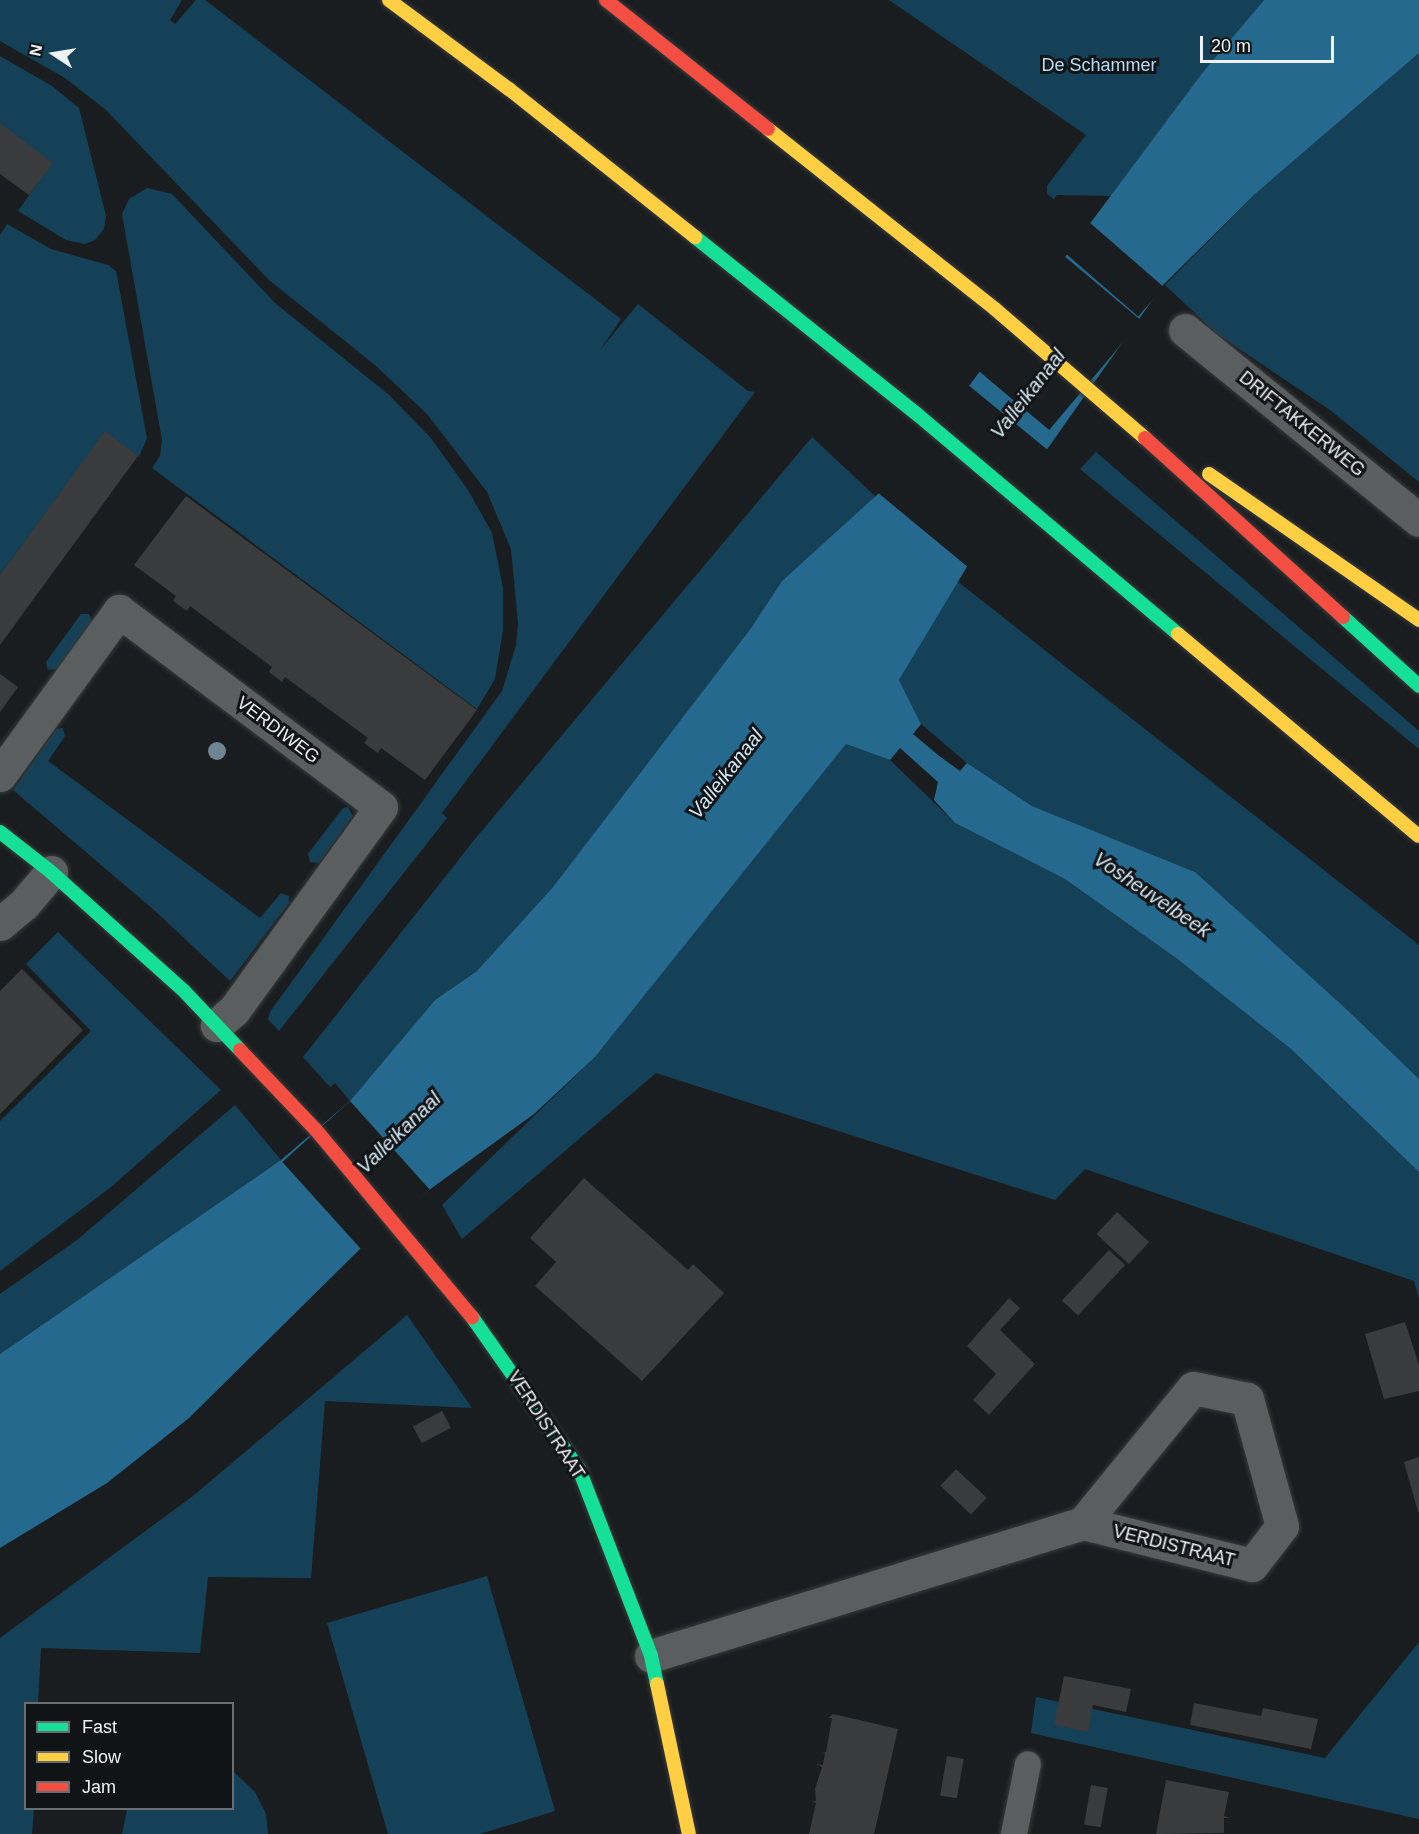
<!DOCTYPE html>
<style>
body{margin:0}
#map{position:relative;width:1419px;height:1834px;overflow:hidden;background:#1a1d1f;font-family:Arial,sans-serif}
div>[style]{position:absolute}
.green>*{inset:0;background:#154158}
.water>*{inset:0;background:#256a8e}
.pier>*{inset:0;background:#1a1d1f;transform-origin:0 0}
.building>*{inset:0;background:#393b3d;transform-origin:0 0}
.roads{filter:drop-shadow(0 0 2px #383a3b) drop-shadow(0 0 2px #383a3b)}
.lane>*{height:26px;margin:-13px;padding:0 13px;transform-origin:13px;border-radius:13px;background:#5b5e5f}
.street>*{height:33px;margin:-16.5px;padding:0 16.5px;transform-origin:16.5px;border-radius:16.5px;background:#5b5e5f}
.fast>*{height:14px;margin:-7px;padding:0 7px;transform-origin:7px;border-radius:7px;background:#16e098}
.slow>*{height:14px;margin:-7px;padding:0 7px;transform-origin:7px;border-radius:7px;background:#ffcf43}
.jam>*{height:14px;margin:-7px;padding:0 7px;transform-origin:7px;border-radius:7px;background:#f24e42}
.trees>*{width:18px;height:18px;margin:-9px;border-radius:50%;background:#708593}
span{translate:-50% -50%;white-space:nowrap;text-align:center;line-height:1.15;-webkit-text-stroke:6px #101417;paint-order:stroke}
.park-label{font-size:18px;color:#b6daf2}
.street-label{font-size:18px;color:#eff2f4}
.water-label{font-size:20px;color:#d5e7f2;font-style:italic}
.legend{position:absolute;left:24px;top:1702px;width:210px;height:108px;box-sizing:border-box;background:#101417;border:2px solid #696d6f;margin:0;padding:8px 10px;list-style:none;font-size:18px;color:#eff2f4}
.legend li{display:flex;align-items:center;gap:12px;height:30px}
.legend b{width:30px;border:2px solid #696d6f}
.north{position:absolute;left:24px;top:24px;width:60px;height:60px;-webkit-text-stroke:4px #101417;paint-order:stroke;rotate:282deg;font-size:16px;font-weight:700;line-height:24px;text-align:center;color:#eff2f4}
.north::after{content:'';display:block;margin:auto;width:21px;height:27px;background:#eff2f4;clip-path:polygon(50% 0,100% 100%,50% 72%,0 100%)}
.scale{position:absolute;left:1200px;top:36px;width:134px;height:27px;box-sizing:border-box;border:3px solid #eff2f4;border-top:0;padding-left:8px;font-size:18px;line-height:21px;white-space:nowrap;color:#eff2f4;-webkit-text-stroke:4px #101417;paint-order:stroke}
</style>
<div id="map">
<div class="green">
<i style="clip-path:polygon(0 0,182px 0,170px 20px,175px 24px,196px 0,205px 0,621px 319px,600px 350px,638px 304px,748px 391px,755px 392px,442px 813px,447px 818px,279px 1031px,268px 1019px,270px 1012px,502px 691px,516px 645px,518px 623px,511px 549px,487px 492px,427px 414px,375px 365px,269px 280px,106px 110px,65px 78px,0 41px)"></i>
<i style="clip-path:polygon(889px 0,1264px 0,1203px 72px,1113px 196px,1057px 195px,1054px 199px,1047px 194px,1047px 186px,1086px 135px)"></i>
<i style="clip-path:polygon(1419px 53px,1419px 482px,1330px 410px,1217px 334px,1165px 285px,1255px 194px)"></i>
<i style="clip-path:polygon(0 56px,52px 86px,79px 108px,106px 216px,104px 229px,95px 240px,85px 244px,66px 240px,18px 211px,52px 163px,0 124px)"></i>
<i style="clip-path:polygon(147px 188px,172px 194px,275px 303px,389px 395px,430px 437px,468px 490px,492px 533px,503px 588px,503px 630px,495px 679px,477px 709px,152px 468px,160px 456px,162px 440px,122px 214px,129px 199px)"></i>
<i style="clip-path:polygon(7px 224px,51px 249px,108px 265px,116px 271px,147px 438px,139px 457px,105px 432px,0 575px,0 235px)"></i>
<i style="clip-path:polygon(812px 437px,876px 497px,782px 581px,751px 628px,553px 887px,477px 971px,435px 1000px,350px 1101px,335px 1083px,330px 1087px,303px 1057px,475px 839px)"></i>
<i style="clip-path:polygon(1096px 452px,1419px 731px,1419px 749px,1080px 469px)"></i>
<i style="clip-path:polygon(957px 581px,1419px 945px,1419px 1079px,1195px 872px,1032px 806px,967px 763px,921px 724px,899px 680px)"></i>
<i style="clip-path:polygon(81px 614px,89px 614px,92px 621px,57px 669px,48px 670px,46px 662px)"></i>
<i style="clip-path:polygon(63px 728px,65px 736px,48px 761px,260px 918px,281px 893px,289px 896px,289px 903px,230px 981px,154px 910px,13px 790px,56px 729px)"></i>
<i style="clip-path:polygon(846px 744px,890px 760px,955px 823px,1065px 879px,1176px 958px,1291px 1049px,1419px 1172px,1419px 1299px,1414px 1281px,1085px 1169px,1055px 1200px,656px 1073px,462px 1239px,442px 1205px,595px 1057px)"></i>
<i style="clip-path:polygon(348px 807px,353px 816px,319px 863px,310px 862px,308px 854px,343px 808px)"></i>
<i style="clip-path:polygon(58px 932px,221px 1090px,111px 1187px,0 1271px,0 1121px,91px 1031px,26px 964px)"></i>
<i style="clip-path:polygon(235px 1105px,281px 1160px,0 1354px,0 1294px,77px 1240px)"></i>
<i style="clip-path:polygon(407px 1315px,472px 1408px,325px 1401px,311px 1578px,208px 1577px,200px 1653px,41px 1648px,38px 1703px,26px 1704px,26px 1808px,34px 1809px,32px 1834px,0 1834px,0 1638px,193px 1496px)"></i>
<i style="clip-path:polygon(487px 1576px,555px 1811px,480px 1834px,388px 1834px,327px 1623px)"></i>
<i style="clip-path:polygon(1419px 1642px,1419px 1819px,1031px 1733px,1036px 1697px,1325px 1758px)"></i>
<i style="clip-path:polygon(233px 1771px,255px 1792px,266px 1814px,268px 1834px,122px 1834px,127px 1809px,232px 1808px)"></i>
</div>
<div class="water">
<i style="clip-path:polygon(1264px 0,1419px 0,1419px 53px,1255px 194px,1163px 285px,983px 540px,899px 680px,921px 724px,913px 734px,938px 755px,960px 771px,967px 763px,1032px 806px,1195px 872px,1346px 1009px,1419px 1079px,1419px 1172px,1291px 1049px,1176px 958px,1065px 879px,955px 823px,934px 800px,938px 782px,900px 748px,890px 760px,846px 744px,595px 1057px,534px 1114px,429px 1190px,360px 1249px,189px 1418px,107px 1483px,0 1548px,0 1354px,281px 1160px,350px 1101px,435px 1000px,477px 971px,553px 887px,751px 628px,782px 581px,910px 465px,1203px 72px)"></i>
</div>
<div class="pier">
<i style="left:1089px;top:222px;width:99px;height:39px;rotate:41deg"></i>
<i style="left:1063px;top:255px;width:102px;height:143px;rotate:40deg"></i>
<i style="clip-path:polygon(967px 384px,1049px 451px,969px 568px,877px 492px,908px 463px)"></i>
<i style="left:350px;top:1101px;width:119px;height:91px;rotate:48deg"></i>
</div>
<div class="building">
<i style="clip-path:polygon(0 123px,53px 163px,29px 195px,0 174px)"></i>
<i style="clip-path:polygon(105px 431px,138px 456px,0 645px,0 575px)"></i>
<i style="clip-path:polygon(186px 496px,477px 710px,425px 780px,381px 748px,378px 753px,364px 743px,368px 738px,285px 677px,282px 682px,269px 672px,272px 667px,190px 606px,187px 611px,173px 601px,176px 596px,134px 565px)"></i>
<i style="clip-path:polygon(0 674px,18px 687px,0 712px)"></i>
<i style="clip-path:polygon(22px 969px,83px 1030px,0 1114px,0 991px)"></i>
<i style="clip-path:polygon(584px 1178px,688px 1270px,693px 1264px,724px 1293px,642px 1381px,535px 1286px,556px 1262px,530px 1238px)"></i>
<i style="left:1117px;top:1212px;width:44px;height:30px;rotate:43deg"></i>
<i style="left:1109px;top:1250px;width:22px;height:69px;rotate:43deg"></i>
<i style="clip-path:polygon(1009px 1298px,1020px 1308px,1000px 1330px,1035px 1364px,989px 1415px,973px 1400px,996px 1374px,967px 1346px)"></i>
<i style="clip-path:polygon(1405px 1322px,1419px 1365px,1419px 1391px,1384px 1399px,1365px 1334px)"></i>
<i style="left:442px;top:1411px;width:19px;height:33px;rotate:62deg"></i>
<i style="clip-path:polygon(1419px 1457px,1419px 1512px,1418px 1512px,1404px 1462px)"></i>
<i style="left:956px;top:1469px;width:42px;height:23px;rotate:43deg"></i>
<i style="clip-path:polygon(1064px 1676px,1131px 1689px,1126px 1712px,1093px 1705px,1088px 1732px,1054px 1725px)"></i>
<i style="clip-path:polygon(1194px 1703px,1261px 1716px,1263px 1708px,1318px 1719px,1311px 1749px,1190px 1725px)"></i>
<i style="clip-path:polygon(833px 1714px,898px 1729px,874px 1834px,809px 1834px,816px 1803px,812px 1802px,816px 1801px,815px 1789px,822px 1767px,816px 1764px,823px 1765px,825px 1753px,822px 1753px,826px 1752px,832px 1718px,828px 1718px)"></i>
<i style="left:947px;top:1756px;width:17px;height:40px;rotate:10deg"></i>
<i style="clip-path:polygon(1166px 1780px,1229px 1792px,1224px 1816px,1231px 1818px,1224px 1818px,1224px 1833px,1156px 1834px)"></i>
<i style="left:1091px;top:1785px;width:17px;height:40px;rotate:10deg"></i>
</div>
<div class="roads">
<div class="lane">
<i style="left:1014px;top:1834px;width:71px;rotate:-78.7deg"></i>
</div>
<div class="street">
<i style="left:1185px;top:330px;width:301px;rotate:39.1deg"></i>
<i style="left:0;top:775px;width:203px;rotate:-54deg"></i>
<i style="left:119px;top:611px;width:327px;rotate:36.8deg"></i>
<i style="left:381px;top:807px;width:251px;rotate:125.9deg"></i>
<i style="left:234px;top:1010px;width:23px;rotate:139deg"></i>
<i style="left:0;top:924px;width:31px;rotate:-40deg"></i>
<i style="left:24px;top:904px;width:42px;rotate:-49.8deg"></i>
<i style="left:651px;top:1656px;width:452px;rotate:-17.1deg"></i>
<i style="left:1083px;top:1523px;width:174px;rotate:14deg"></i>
<i style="left:1252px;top:1565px;width:49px;rotate:-52.4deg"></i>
<i style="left:1282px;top:1526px;width:132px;rotate:-105.4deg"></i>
<i style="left:1247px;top:1399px;width:55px;rotate:-168.5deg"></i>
<i style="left:1193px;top:1388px;width:174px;rotate:129.2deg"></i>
</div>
<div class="fast">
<i style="left:695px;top:237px;width:285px;rotate:38.6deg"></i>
<i style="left:918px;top:415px;width:340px;rotate:40.1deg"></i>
<i style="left:1343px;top:617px;width:103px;rotate:42.2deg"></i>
<i style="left:0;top:832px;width:65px;rotate:38.1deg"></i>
<i style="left:51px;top:872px;width:178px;rotate:41.8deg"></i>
<i style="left:184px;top:991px;width:81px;rotate:46.5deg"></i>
<i style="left:472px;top:1317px;width:186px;rotate:54.9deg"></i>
<i style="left:579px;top:1469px;width:200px;rotate:68.9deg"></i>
<i style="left:651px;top:1656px;width:29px;rotate:78deg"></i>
</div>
<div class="slow">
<i style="left:389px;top:0;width:149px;rotate:36.6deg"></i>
<i style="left:509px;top:89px;width:238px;rotate:38.5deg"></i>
<i style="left:768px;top:129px;width:290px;rotate:38.4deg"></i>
<i style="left:995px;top:309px;width:198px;rotate:40.7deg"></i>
<i style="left:1209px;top:474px;width:256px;rotate:34.8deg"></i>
<i style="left:1178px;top:634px;width:314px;rotate:40deg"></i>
<i style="left:657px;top:1684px;width:153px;rotate:78deg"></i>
</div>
<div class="jam">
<i style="left:606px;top:0;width:207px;rotate:38.5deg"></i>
<i style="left:1145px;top:438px;width:267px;rotate:42.1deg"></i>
<i style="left:240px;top:1050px;width:110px;rotate:46.5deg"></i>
<i style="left:316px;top:1130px;width:244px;rotate:50.2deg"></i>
</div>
</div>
<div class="trees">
<i style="left:217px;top:751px"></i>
</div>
<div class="park-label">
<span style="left:1099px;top:65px">De Schammer</span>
</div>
<div class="street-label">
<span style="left:1302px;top:424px;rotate:39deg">DRIFTAKKERWEG</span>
<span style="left:278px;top:730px;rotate:37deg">VERDIWEG</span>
<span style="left:546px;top:1425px;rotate:57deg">VERDISTRAAT</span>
<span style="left:1174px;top:1546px;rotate:14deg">VERDISTRAAT</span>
</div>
<div class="water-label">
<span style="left:1028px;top:394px;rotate:-52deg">Valleikanaal</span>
<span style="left:726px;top:774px;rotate:-52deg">Valleikanaal</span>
<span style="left:1152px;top:895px;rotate:34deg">Vosheuvelbeek</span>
<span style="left:399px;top:1133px;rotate:-44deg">Valleikanaal</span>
</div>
<ul class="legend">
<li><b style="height:8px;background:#16e098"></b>Fast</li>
<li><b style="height:8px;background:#ffcf43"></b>Slow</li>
<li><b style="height:8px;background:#f24e42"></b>Jam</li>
</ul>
<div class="north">N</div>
<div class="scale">20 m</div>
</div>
